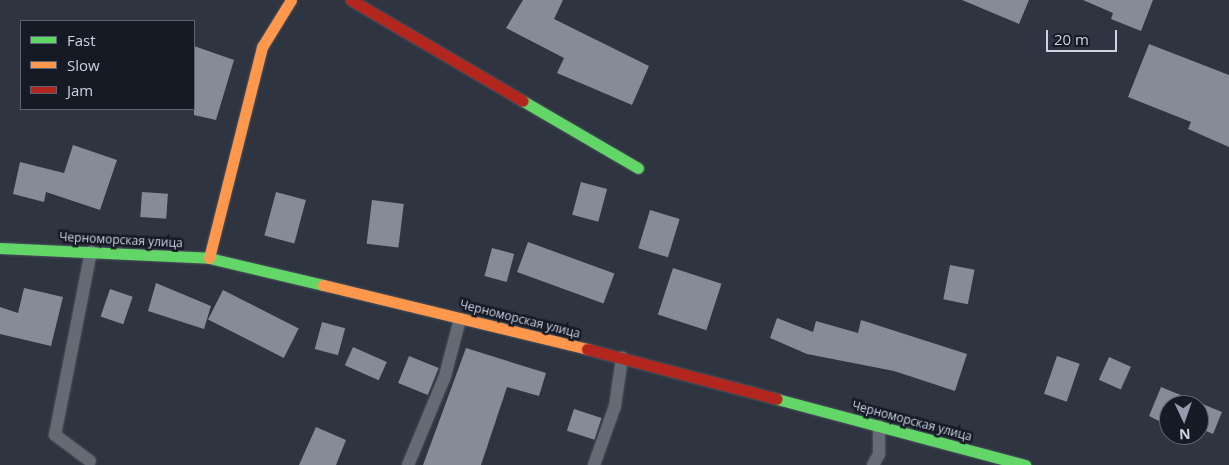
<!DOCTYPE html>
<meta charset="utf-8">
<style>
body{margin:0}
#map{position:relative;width:1229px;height:465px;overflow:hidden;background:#2e3541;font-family:"Open Sans",sans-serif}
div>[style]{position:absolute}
.building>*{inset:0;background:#858b97;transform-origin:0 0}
.roads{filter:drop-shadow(0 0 1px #4b515c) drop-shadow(0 0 1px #4b515c)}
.lane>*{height:12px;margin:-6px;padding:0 6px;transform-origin:6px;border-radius:6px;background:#656b75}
.fast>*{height:11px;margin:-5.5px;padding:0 5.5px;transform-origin:5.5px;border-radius:5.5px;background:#63d668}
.slow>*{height:11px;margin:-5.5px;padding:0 5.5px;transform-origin:5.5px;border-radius:5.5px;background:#ff974d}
.jam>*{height:11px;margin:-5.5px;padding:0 5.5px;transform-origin:5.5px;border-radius:5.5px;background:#b3261e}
span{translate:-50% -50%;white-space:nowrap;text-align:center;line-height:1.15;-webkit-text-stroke:5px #151a25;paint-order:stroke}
.street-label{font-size:12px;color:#cbd2e2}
.legend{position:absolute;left:20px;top:20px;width:175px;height:90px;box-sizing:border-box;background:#151a25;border:1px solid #5e6471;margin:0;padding:6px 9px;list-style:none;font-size:15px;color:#cbd2e2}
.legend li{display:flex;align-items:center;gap:10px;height:25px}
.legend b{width:25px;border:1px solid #5e6471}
.north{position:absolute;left:1159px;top:395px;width:50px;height:50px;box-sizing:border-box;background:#151a25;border:1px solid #5e6471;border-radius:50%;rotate:177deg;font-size:14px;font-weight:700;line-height:20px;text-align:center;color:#cbd2e2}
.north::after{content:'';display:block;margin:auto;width:18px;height:22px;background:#949baa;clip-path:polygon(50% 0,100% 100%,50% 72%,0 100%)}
.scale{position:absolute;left:1046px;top:30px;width:71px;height:22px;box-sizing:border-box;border:2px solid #cbd2e2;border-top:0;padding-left:6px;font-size:15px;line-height:18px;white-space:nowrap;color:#cbd2e2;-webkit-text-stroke:4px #151a25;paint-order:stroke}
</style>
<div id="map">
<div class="building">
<i style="clip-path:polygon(523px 0,563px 0,554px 19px,649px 66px,632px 105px,557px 73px,564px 58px,506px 28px)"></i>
<i style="clip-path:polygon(962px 0,1029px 0,1019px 24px)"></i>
<i style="clip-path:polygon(1083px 0,1153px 0,1141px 31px,1111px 19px,1113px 13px)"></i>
<i style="clip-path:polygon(1149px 44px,1229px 75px,1229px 147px,1188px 129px,1191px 122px,1128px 97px)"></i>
<i style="clip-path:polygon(194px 46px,234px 60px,216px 120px,194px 115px)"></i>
<i style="clip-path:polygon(73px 145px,117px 160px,100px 210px,46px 192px,44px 202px,13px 194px,20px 162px,64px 173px)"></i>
<i style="left:581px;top:182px;width:27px;height:34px;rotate:15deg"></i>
<i style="left:142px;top:192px;width:26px;height:25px;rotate:4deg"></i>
<i style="left:276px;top:192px;width:31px;height:45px;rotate:15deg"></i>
<i style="left:372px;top:200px;width:32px;height:44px;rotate:7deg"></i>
<i style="left:650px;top:210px;width:31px;height:40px;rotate:17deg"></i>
<i style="left:528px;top:242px;width:92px;height:32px;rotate:20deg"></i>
<i style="left:492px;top:248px;width:23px;height:29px;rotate:15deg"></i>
<i style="left:950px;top:265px;width:25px;height:35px;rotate:11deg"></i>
<i style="left:673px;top:268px;width:51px;height:49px;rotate:18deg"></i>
<i style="clip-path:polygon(156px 283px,211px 306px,204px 329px,148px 311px)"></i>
<i style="clip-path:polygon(24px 288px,63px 297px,51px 346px,0 334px,0 307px,18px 313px)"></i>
<i style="left:110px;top:289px;width:24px;height:29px;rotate:19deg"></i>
<i style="left:223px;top:290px;width:85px;height:33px;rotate:27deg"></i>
<i style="clip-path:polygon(777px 318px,813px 332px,816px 321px,858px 333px,861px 320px,967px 354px,955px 391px,894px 371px,807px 354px,770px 338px)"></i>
<i style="left:322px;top:322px;width:24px;height:28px;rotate:15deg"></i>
<i style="left:353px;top:347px;width:37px;height:20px;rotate:24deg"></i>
<i style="clip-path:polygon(466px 348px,546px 373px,539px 396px,507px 387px,481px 465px,423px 465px)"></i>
<i style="left:409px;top:356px;width:32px;height:29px;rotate:22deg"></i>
<i style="left:1057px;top:356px;width:24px;height:40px;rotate:19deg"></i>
<i style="left:1109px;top:357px;width:24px;height:25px;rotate:24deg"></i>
<i style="clip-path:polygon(1161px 387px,1222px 412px,1213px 434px,1199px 428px,1199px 405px,1169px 405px,1169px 426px,1149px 416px)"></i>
<i style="left:574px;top:409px;width:29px;height:23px;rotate:18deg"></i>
<i style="clip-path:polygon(316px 427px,346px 440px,336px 465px,299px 465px)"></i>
</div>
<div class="roads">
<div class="lane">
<i style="left:90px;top:461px;width:44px;rotate:-143.4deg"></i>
<i style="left:55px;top:435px;width:187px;rotate:-78.9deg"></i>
<i style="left:408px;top:465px;width:96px;rotate:-67.4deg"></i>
<i style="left:445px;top:376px;width:59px;rotate:-75.3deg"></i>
<i style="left:594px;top:465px;width:63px;rotate:-70.4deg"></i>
<i style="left:615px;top:406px;width:49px;rotate:-81.7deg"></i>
<i style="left:873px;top:465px;width:13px;rotate:-61deg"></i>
<i style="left:879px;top:454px;width:28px;rotate:-90deg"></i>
</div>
<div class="fast">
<i style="left:523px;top:101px;width:133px;rotate:30.2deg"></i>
<i style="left:0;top:248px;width:209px;rotate:2.7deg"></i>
<i style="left:209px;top:258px;width:117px;rotate:13.3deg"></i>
<i style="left:777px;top:399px;width:257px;rotate:14.9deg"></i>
</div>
<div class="slow">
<i style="left:209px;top:258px;width:218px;rotate:-75.9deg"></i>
<i style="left:262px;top:47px;width:55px;rotate:-58.3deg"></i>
<i style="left:323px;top:285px;width:272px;rotate:13.6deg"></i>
</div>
<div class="jam">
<i style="left:351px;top:0;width:199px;rotate:30.4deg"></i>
<i style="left:587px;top:349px;width:196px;rotate:14.7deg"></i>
</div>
</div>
<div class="street-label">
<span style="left:121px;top:240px;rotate:3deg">Черноморская улица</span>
<span style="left:520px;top:319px;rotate:14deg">Черноморская улица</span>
<span style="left:912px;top:421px;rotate:15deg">Черноморская улица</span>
</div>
<ul class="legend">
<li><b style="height:6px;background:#63d668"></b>Fast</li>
<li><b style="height:6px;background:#ff974d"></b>Slow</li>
<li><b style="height:6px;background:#b3261e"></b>Jam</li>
</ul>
<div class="north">N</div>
<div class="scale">20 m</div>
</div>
